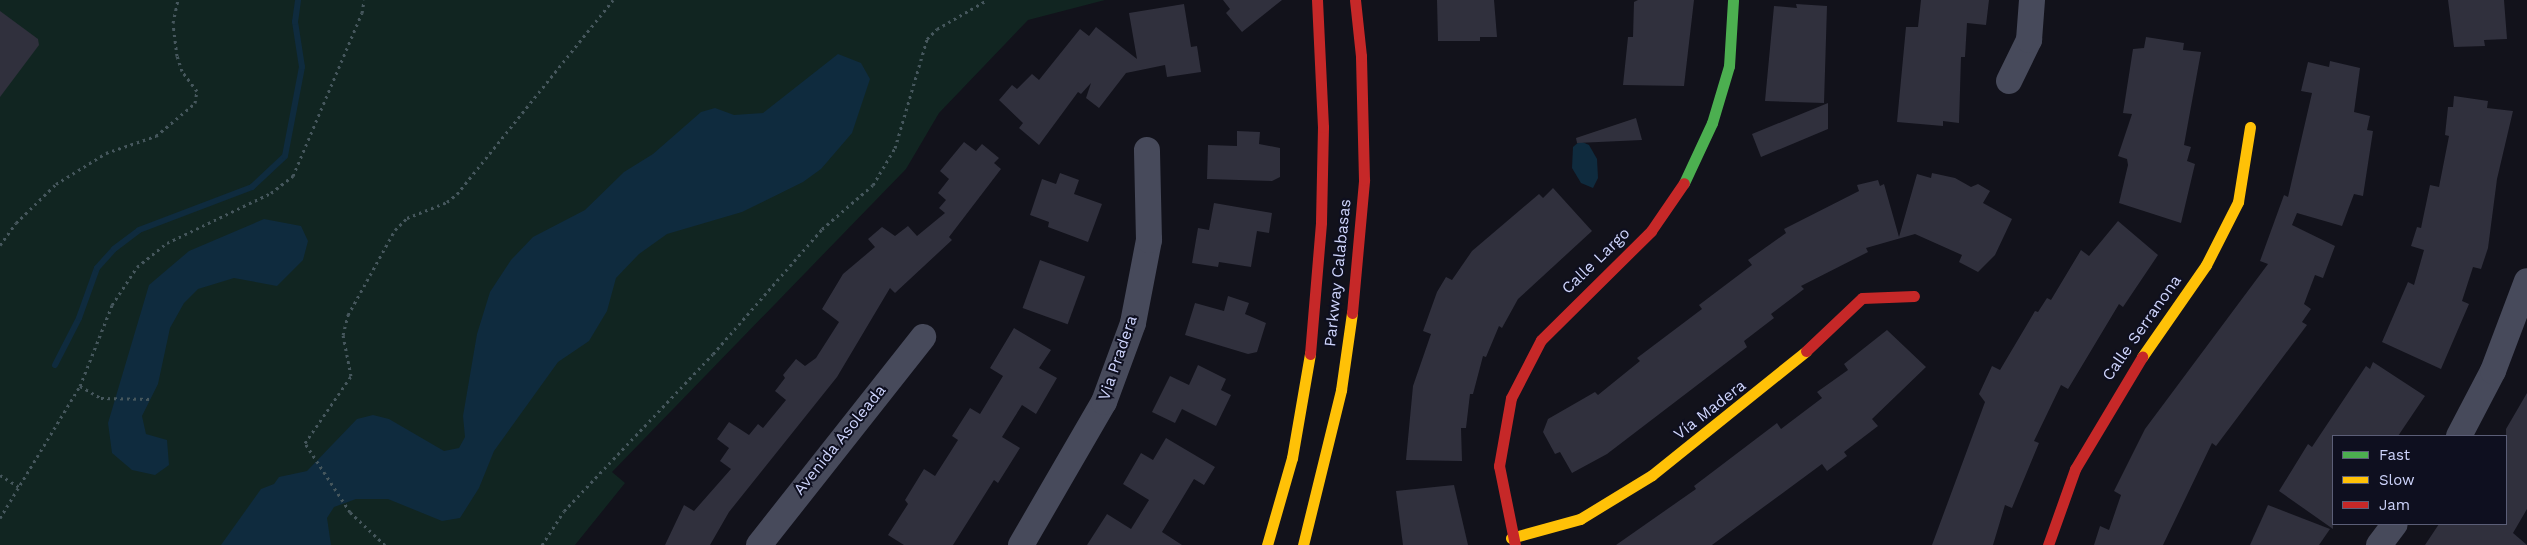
<!DOCTYPE html>
<meta charset="utf-8">
<style>
body{margin:0}
#map{position:relative;width:2527px;height:545px;overflow:hidden;background:#12121b;font-family:"Work Sans",sans-serif}
div>[style]{position:absolute}
.green>*{inset:0;background:#112521}
.water>*{inset:0;background:#0f2b3e}
.stream>*{height:6px;margin:-3px;padding:0 3px;transform-origin:3px;border-radius:3px;background:#0f2b3e}
.building>*{inset:0;background:#30303d;transform-origin:0 0}
.path>*{height:3px;margin-top:-1.5px;transform-origin:0;background:repeating-linear-gradient(90deg,#46575d 0 2.5px,transparent 0 6.5px)}
.street>*{height:26px;margin:-13px;padding:0 13px;transform-origin:13px;border-radius:13px;background:#474a5b}
.fast>*{height:11px;margin:-5.5px;padding:0 5.5px;transform-origin:5.5px;border-radius:5.5px;background:#4caf50}
.slow>*{height:11px;margin:-5.5px;padding:0 5.5px;transform-origin:5.5px;border-radius:5.5px;background:#ffc107}
.jam>*{height:11px;margin:-5.5px;padding:0 5.5px;transform-origin:5.5px;border-radius:5.5px;background:#c62828}
span{translate:-50% -50%;white-space:nowrap;text-align:center;line-height:1.15;-webkit-text-stroke:4px #0e0f1f;paint-order:stroke}
.street-label{font-size:16px;color:#ced4fc}
.legend{position:absolute;left:2332px;top:435px;width:175px;height:90px;box-sizing:border-box;background:#0e0f1f;border:1px solid #5b5e77;margin:0;padding:6px 9px;list-style:none;font-size:15px;color:#ced4fc}
.legend li{display:flex;align-items:center;gap:10px;height:25px}
.legend b{width:25px;border:1px solid #5b5e77}
</style>
<div id="map">
<div class="green">
<i style="clip-path:polygon(0 0,1105px 0,1028px 20px,939px 113px,906px 169px,612px 472px,625px 483px,575px 545px,0 545px)"></i>
</div>
<div class="water">
<i style="clip-path:polygon(838px 54px,861px 63px,870px 79px,852px 133px,821px 169px,803px 182px,742px 212px,667px 234px,639px 254px,616px 278px,607px 311px,589px 341px,558px 362px,494px 451px,479px 488px,460px 518px,442px 521px,388px 499px,356px 499px,334px 507px,327px 518px,331px 545px,221px 545px,261px 489px,274px 484px,279px 477px,307px 471px,357px 419px,373px 415px,389px 419px,444px 451px,459px 448px,465px 437px,463px 416px,477px 334px,490px 292px,511px 260px,533px 237px,585px 210px,624px 172px,653px 154px,701px 112px,715px 108px,734px 115px,763px 113px)"></i>
<i style="clip-path:polygon(1580px 141px,1589px 145px,1597px 159px,1598px 178px,1593px 188px,1581px 183px,1572px 168px,1573px 147px)"></i>
<i style="clip-path:polygon(264px 219px,301px 226px,308px 241px,303px 260px,277px 286px,234px 278px,198px 289px,184px 303px,170px 328px,158px 384px,142px 416px,146px 434px,167px 440px,169px 465px,155px 475px,132px 470px,112px 453px,108px 423px,149px 285px,189px 251px)"></i>
</div>
<div class="stream">
<i style="left:55px;top:365px;width:53px;rotate:-62.9deg"></i>
<i style="left:79px;top:318px;width:53px;rotate:-70.2deg"></i>
<i style="left:97px;top:268px;width:25px;rotate:-48deg"></i>
<i style="left:114px;top:249px;width:31px;rotate:-37deg"></i>
<i style="left:139px;top:230px;width:121px;rotate:-20.8deg"></i>
<i style="left:252px;top:187px;width:45px;rotate:-43.2deg"></i>
<i style="left:285px;top:156px;width:91px;rotate:-79.2deg"></i>
<i style="left:302px;top:67px;width:46px;rotate:-98.8deg"></i>
<i style="left:295px;top:22px;width:22px;rotate:-82deg"></i>
</div>
<div class="building">
<i style="clip-path:polygon(1223px 0,1282px 0,1242px 32px,1226px 13px,1230px 9px)"></i>
<i style="clip-path:polygon(1437px 0,1494px 0,1497px 37px,1480px 37px,1480px 41px,1438px 41px)"></i>
<i style="clip-path:polygon(1638px 0,1694px 0,1684px 86px,1623px 85px,1628px 37px,1633px 37px,1634px 2px)"></i>
<i style="clip-path:polygon(1921px 0,1989px 0,1986px 25px,1967px 23px,1965px 57px,1961px 57px,1959px 123px,1943px 121px,1943px 126px,1897px 122px,1906px 27px,1918px 27px)"></i>
<i style="clip-path:polygon(2448px 0,2504px 0,2507px 39px,2484px 40px,2485px 46px,2454px 47px)"></i>
<i style="clip-path:polygon(1184px 4px,1191px 47px,1197px 46px,1201px 72px,1167px 77px,1165px 65px,1126px 73px,1099px 108px,1086px 98px,1091px 83px,1081px 94px,1078px 92px,1039px 145px,1019px 128px,1023px 123px,999px 100px,1012px 85px,1017px 89px,1032px 74px,1039px 80px,1080px 29px,1089px 36px,1096px 27px,1137px 59px,1129px 13px)"></i>
<i style="clip-path:polygon(1796px 4px,1827px 6px,1824px 103px,1765px 101px,1774px 6px,1797px 8px)"></i>
<i style="clip-path:polygon(0 11px,38px 39px,39px 45px,0 97px)"></i>
<i style="clip-path:polygon(2146px 37px,2184px 43px,2183px 50px,2201px 52px,2184px 145px,2191px 147px,2187px 161px,2195px 164px,2181px 223px,2119px 203px,2128px 165px,2127px 159px,2118px 156px,2132px 114px,2123px 113px,2133px 49px,2144px 48px)"></i>
<i style="clip-path:polygon(2330px 61px,2360px 68px,2354px 112px,2370px 116px,2367px 130px,2373px 131px,2363px 196px,2354px 194px,2342px 226px,2297px 213px,2292px 225px,2335px 246px,2323px 278px,2315px 275px,2304px 304px,2311px 309px,2302px 322px,2307px 325px,2216px 446px,2212px 443px,2163px 545px,2094px 545px,2100px 526px,2109px 530px,2121px 495px,2114px 491px,2145px 429px,2268px 264px,2260px 261px,2284px 195px,2288px 197px,2312px 93px,2301px 91px,2308px 62px,2329px 67px)"></i>
<i style="clip-path:polygon(2454px 96px,2488px 101px,2487px 108px,2513px 111px,2497px 179px,2488px 248px,2481px 269px,2473px 267px,2462px 301px,2469px 304px,2441px 369px,2382px 342px,2408px 282px,2414px 285px,2424px 250px,2411px 246px,2417px 227px,2421px 228px,2430px 185px,2439px 187px,2449px 136px,2445px 135px,2448px 107px,2453px 107px)"></i>
<i style="clip-path:polygon(1828px 103px,1828px 129px,1761px 157px,1752px 134px)"></i>
<i style="clip-path:polygon(1636px 118px,1642px 140px,1577px 143px,1576px 138px)"></i>
<i style="clip-path:polygon(1237px 131px,1260px 132px,1259px 144px,1280px 148px,1280px 177px,1272px 181px,1207px 179px,1208px 145px,1237px 146px)"></i>
<i style="clip-path:polygon(964px 142px,976px 151px,982px 144px,999px 158px,994px 163px,1001px 169px,949px 237px,952px 240px,895px 293px,890px 288px,837px 377px,729px 512px,710px 545px,665px 545px,684px 505px,694px 511px,731px 469px,720px 461px,729px 448px,717px 439px,729px 422px,749px 435px,758px 424px,763px 428px,786px 400px,775px 391px,785px 378px,783px 375px,796px 359px,805px 366px,816px 358px,839px 322px,822px 309px,843px 274px,875px 247px,868px 239px,882px 227px,895px 236px,908px 226px,917px 236px,945px 213px,939px 208px,946px 200px,938px 193px,949px 179px,940px 171px)"></i>
<i style="clip-path:polygon(1060px 173px,1079px 180px,1074px 194px,1102px 204px,1088px 242px,1048px 227px,1049px 222px,1030px 215px,1042px 179px,1056px 184px)"></i>
<i style="clip-path:polygon(1932px 173px,1955px 178px,1971px 187px,1978px 184px,1990px 191px,1983px 203px,2012px 219px,1995px 255px,1978px 272px,1959px 262px,1962px 255px,1915px 234px,1866px 248px,1868px 252px,1801px 286px,1804px 289px,1771px 314px,1774px 318px,1744px 341px,1747px 347px,1607px 454px,1572px 473px,1560px 452px,1555px 454px,1543px 432px,1548px 419px,1595px 392px,1598px 395px,1640px 361px,1637px 358px,1702px 309px,1699px 305px,1752px 265px,1748px 260px,1786px 233px,1784px 229px,1859px 191px,1857px 185px,1878px 180px,1880px 186px,1884px 184px,1899px 237px,1917px 174px,1931px 178px)"></i>
<i style="clip-path:polygon(1553px 188px,1592px 231px,1518px 299px,1502px 328px,1499px 326px,1486px 357px,1483px 356px,1473px 394px,1470px 394px,1466px 428px,1461px 428px,1462px 461px,1406px 460px,1413px 386px,1431px 334px,1423px 331px,1437px 292px,1446px 277px,1452px 280px,1472px 251px,1539px 194px,1543px 198px)"></i>
<i style="clip-path:polygon(1214px 203px,1272px 213px,1269px 233px,1257px 231px,1251px 267px,1219px 262px,1218px 267px,1192px 263px,1198px 228px,1209px 230px)"></i>
<i style="clip-path:polygon(2118px 221px,2158px 255px,2123px 307px,2119px 304px,2068px 389px,2061px 385px,2034px 441px,2039px 443px,2012px 508px,2005px 505px,1993px 545px,1932px 545px,1985px 402px,1979px 394px,1992px 366px,2000px 370px,2035px 311px,2038px 312px,2047px 298px,2051px 300px,2081px 250px,2089px 256px)"></i>
<i style="left:1040px;top:260px;width:48px;height:51px;rotate:20deg"></i>
<i style="clip-path:polygon(1228px 296px,1249px 303px,1245px 314px,1266px 323px,1257px 352px,1248px 354px,1185px 335px,1195px 303px,1224px 311px)"></i>
<i style="clip-path:polygon(1014px 328px,1051px 350px,1039px 368px,1057px 378px,1036px 414px,1022px 405px,1002px 437px,1020px 448px,998px 483px,994px 480px,953px 545px,904px 545px,888px 535px,908px 504px,905px 500px,924px 469px,935px 476px,958px 440px,952px 436px,970px 408px,980px 414px,1003px 376px,990px 368px)"></i>
<i style="clip-path:polygon(1887px 330px,1926px 367px,1872px 419px,1878px 426px,1844px 452px,1847px 456px,1827px 471px,1822px 464px,1712px 545px,1616px 545px,1696px 489px,1694px 486px,1777px 423px,1781px 429px,1822px 398px,1817px 392px,1848px 370px,1844px 364px)"></i>
<i style="clip-path:polygon(2373px 362px,2425px 396px,2398px 436px,2333px 436px,2333px 529px,2279px 491px,2308px 444px,2312px 447px,2366px 366px,2370px 369px)"></i>
<i style="clip-path:polygon(1198px 365px,1226px 379px,1221px 390px,1231px 395px,1216px 426px,1182px 409px,1175px 423px,1152px 412px,1170px 376px,1189px 385px)"></i>
<i style="clip-path:polygon(2527px 393px,2527px 509px,2513px 533px,2527px 545px,2425px 545px,2439px 524px,2506px 524px,2506px 429px)"></i>
<i style="clip-path:polygon(1166px 438px,1215px 467px,1204px 485px,1194px 479px,1162px 532px,1182px 545px,1087px 545px,1107px 514px,1131px 529px,1149px 500px,1123px 484px,1141px 453px,1153px 460px)"></i>
<i style="clip-path:polygon(1454px 485px,1468px 545px,1403px 545px,1396px 491px)"></i>
<i style="clip-path:polygon(2268px 505px,2330px 529px,2319px 545px,2250px 545px)"></i>
</div>
<div class="path">
<i style="left:0;top:245px;width:27px;rotate:-54deg"></i>
<i style="left:16px;top:223px;width:56px;rotate:-44.3deg"></i>
<i style="left:56px;top:184px;width:59px;rotate:-31.8deg"></i>
<i style="left:106px;top:153px;width:53px;rotate:-18.8deg"></i>
<i style="left:156px;top:136px;width:51px;rotate:-40.2deg"></i>
<i style="left:195px;top:103px;width:12px;rotate:-81deg"></i>
<i style="left:197px;top:91px;width:25px;rotate:-127deg"></i>
<i style="left:182px;top:71px;width:16px;rotate:-108deg"></i>
<i style="left:177px;top:56px;width:33px;rotate:-97deg"></i>
<i style="left:173px;top:23px;width:24px;rotate:-78deg"></i>
<i style="left:80px;top:386px;width:24px;rotate:30deg"></i>
<i style="left:101px;top:398px;width:51px;rotate:1.1deg"></i>
<i style="left:0;top:475px;width:25px;rotate:32deg"></i>
<i style="left:0;top:518px;width:154px;rotate:-58.8deg"></i>
<i style="left:80px;top:386px;width:87px;rotate:-68.4deg"></i>
<i style="left:112px;top:305px;width:45px;rotate:-56.7deg"></i>
<i style="left:137px;top:267px;width:38px;rotate:-39deg"></i>
<i style="left:167px;top:243px;width:115px;rotate:-25.7deg"></i>
<i style="left:271px;top:193px;width:28px;rotate:-38deg"></i>
<i style="left:293px;top:176px;width:177px;rotate:-67.1deg"></i>
<i style="left:362px;top:13px;width:13px;rotate:-81deg"></i>
<i style="left:385px;top:545px;width:48px;rotate:-136.7deg"></i>
<i style="left:350px;top:512px;width:82px;rotate:-123.1deg"></i>
<i style="left:305px;top:443px;width:81px;rotate:-55.5deg"></i>
<i style="left:351px;top:376px;width:42px;rotate:-101deg"></i>
<i style="left:343px;top:335px;width:21px;rotate:-76deg"></i>
<i style="left:348px;top:315px;width:97px;rotate:-61.1deg"></i>
<i style="left:395px;top:230px;width:17px;rotate:-45deg"></i>
<i style="left:407px;top:218px;width:43px;rotate:-21.8deg"></i>
<i style="left:447px;top:202px;width:13px;rotate:-39deg"></i>
<i style="left:457px;top:194px;width:249px;rotate:-51.2deg"></i>
<i style="left:542px;top:545px;width:40px;rotate:-57.1deg"></i>
<i style="left:564px;top:511px;width:216px;rotate:-46.5deg"></i>
<i style="left:713px;top:354px;width:166px;rotate:-48.9deg"></i>
<i style="left:822px;top:229px;width:67px;rotate:-40.8deg"></i>
<i style="left:873px;top:185px;width:43px;rotate:-59.3deg"></i>
<i style="left:895px;top:148px;width:114px;rotate:-73.6deg"></i>
<i style="left:927px;top:39px;width:14px;rotate:-45deg"></i>
<i style="left:937px;top:29px;width:58px;rotate:-30.1deg"></i>
</div>
<div class="street">
<i style="left:2009px;top:81px;width:46px;rotate:-64deg"></i>
<i style="left:2029px;top:40px;width:40px;rotate:-85.7deg"></i>
<i style="left:2459px;top:436px;width:73px;rotate:-62.4deg"></i>
<i style="left:2493px;top:371px;width:96px;rotate:-69.3deg"></i>
<i style="left:759px;top:545px;width:265px;rotate:-51.7deg"></i>
<i style="left:1021px;top:545px;width:165px;rotate:-59.9deg"></i>
<i style="left:1104px;top:402px;width:84px;rotate:-69.8deg"></i>
<i style="left:1133px;top:323px;width:85px;rotate:-79.1deg"></i>
<i style="left:1149px;top:240px;width:90px;rotate:-91.3deg"></i>
<i style="left:2379px;top:545px;width:26px;rotate:-53deg"></i>
</div>
<div class="fast">
<i style="left:1684px;top:183px;width:66px;rotate:-65deg"></i>
<i style="left:1712px;top:123px;width:59px;rotate:-73.4deg"></i>
<i style="left:1729px;top:66px;width:66px;rotate:-86.5deg"></i>
</div>
<div class="slow">
<i style="left:2142px;top:357px;width:112px;rotate:-55.2deg"></i>
<i style="left:2206px;top:265px;width:71px;rotate:-63.1deg"></i>
<i style="left:2238px;top:202px;width:76px;rotate:-80.9deg"></i>
<i style="left:1511px;top:538px;width:72px;rotate:-15.4deg"></i>
<i style="left:1580px;top:519px;width:84px;rotate:-31.4deg"></i>
<i style="left:1652px;top:475px;width:198px;rotate:-38.8deg"></i>
<i style="left:1267px;top:545px;width:91px;rotate:-74deg"></i>
<i style="left:1292px;top:458px;width:106px;rotate:-80.2deg"></i>
<i style="left:1303px;top:545px;width:160px;rotate:-76.2deg"></i>
<i style="left:1341px;top:390px;width:78px;rotate:-81.9deg"></i>
</div>
<div class="jam">
<i style="left:1352px;top:313px;width:134px;rotate:-84.8deg"></i>
<i style="left:1364px;top:180px;width:124px;rotate:-91.4deg"></i>
<i style="left:1361px;top:56px;width:56px;rotate:-96.1deg"></i>
<i style="left:1806px;top:351px;width:77px;rotate:-43.4deg"></i>
<i style="left:1862px;top:298px;width:52px;rotate:-2.2deg"></i>
<i style="left:1310px;top:354px;width:132px;rotate:-85.2deg"></i>
<i style="left:1321px;top:222px;width:95px;rotate:-88.8deg"></i>
<i style="left:1323px;top:127px;width:127px;rotate:-92.7deg"></i>
<i style="left:1515px;top:545px;width:81px;rotate:-101.4deg"></i>
<i style="left:1499px;top:466px;width:69px;rotate:-80deg"></i>
<i style="left:1511px;top:398px;width:65px;rotate:-62.7deg"></i>
<i style="left:1541px;top:340px;width:155px;rotate:-44.7deg"></i>
<i style="left:1651px;top:231px;width:58px;rotate:-55.5deg"></i>
<i style="left:2048px;top:545px;width:81px;rotate:-70.4deg"></i>
<i style="left:2075px;top:469px;width:131px;rotate:-59.1deg"></i>
</div>
<div class="street-label">
<span style="left:1596px;top:261px;rotate:-44deg">Calle Largo</span>
<span style="left:1338px;top:273px;rotate:-84deg">Parkway Calabasas</span>
<span style="left:2142px;top:328px;rotate:-55deg">Calle Serranona</span>
<span style="left:1118px;top:358px;rotate:-71deg">Via Pradera</span>
<span style="left:1710px;top:410px;rotate:-38deg">Vía Madera</span>
<span style="left:840px;top:440px;rotate:-51deg">Avenida Asoleada</span>
</div>
<ul class="legend">
<li><b style="height:6px;background:#4caf50"></b>Fast</li>
<li><b style="height:6px;background:#ffc107"></b>Slow</li>
<li><b style="height:6px;background:#c62828"></b>Jam</li>
</ul>
</div>
